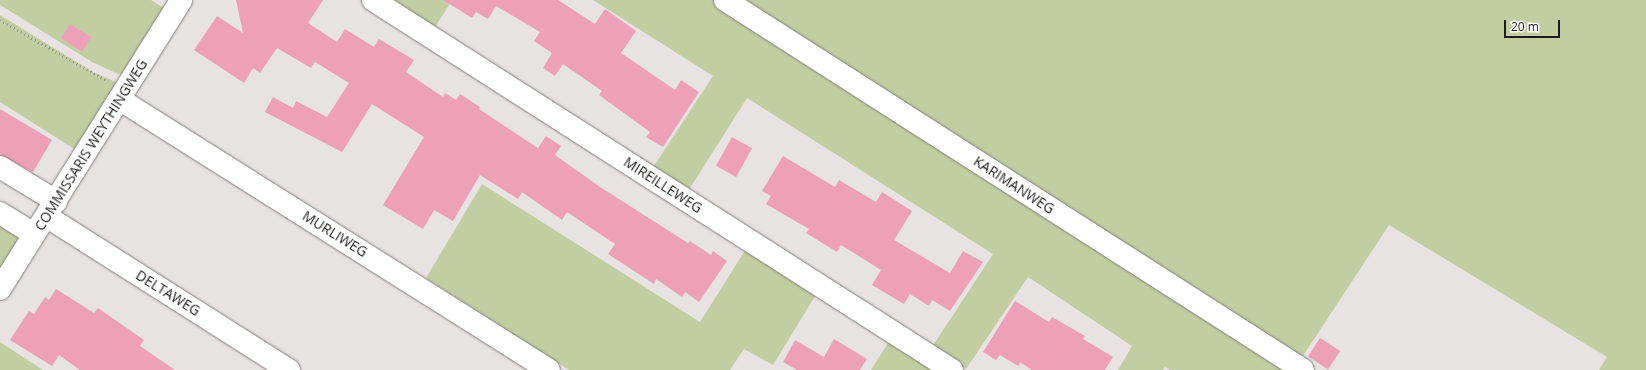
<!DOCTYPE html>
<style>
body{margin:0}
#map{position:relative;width:1646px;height:370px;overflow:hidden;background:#e7e3e2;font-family:"Open Sans",sans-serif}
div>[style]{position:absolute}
.green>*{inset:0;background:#c2cea1}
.building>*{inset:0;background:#eea0b8;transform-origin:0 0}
.path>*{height:2.5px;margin-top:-1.25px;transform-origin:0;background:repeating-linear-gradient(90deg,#999695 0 1px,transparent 0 4px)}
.roads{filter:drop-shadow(0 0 1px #827f7e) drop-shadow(0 0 1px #827f7e)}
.minor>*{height:22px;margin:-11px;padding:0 11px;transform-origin:11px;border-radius:11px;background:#fff}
.major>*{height:22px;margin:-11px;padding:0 11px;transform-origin:11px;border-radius:11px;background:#fff}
span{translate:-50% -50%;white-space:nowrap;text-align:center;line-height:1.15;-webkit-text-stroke:3.5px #fff;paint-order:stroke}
.street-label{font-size:14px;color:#1e1d1c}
.scale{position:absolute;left:1504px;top:20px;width:56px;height:18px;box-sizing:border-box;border:2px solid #1e1d1c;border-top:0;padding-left:5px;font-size:12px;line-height:14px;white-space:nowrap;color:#1e1d1c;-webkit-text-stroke:3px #fff;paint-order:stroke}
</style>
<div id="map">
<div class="green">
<i style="clip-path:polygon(0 0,151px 0,164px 8px,123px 73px,118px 74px,92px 62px,0 5px)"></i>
<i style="clip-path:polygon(390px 0,452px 0,434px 29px)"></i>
<i style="clip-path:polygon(593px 0,715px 0,1292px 370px,1170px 370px,1165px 367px,1163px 370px,1118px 370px,1132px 346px,1028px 277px,966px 369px,932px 347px,993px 254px,747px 98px,687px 193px,652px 169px,713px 76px)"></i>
<i style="clip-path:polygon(733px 0,1646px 0,1646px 370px,1599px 370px,1607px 357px,1389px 225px,1299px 362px)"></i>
<i style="clip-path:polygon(0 15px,93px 72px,118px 83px,76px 150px,0 102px)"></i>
<i style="clip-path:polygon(482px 184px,700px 322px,746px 249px,817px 293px,773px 365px,744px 349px,730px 370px,569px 370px,426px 278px)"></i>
<i style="clip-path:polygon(0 219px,21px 237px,0 271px)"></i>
<i style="clip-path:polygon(891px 338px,939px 370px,871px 370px)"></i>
<i style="clip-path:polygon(0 342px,43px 370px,0 370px)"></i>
</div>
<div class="building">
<i style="clip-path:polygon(236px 0,323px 0,308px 23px,337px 42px,345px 29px,374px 47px,379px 39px,414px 60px,406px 72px,443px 97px,445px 93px,456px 100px,460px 94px,480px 107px,479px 109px,538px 148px,546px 136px,561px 146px,555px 155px,600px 187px,688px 243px,690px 241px,711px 255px,713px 251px,727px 261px,699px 302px,685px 292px,682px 297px,656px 279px,654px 284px,608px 254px,615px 244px,567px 212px,562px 220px,522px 192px,518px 199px,480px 175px,453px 221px,434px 210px,423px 229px,383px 205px,424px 137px,372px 104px,342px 152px,265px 112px,273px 97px,293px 108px,296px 101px,327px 117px,349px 83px,315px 62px,311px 68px,277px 48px,260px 73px,253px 68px,244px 83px,194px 50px,217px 16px,243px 33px)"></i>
<i style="clip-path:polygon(443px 0,558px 0,595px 24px,605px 9px,636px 31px,621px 53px,675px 90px,681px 80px,699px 92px,663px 147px,646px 137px,650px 132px,599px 95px,602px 91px,563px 64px,555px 76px,543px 68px,552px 53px,534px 41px,540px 32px,496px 6px,488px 19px,476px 12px,472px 18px)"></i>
<i style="left:70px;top:24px;width:25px;height:17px;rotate:32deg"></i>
<i style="clip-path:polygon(0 109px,52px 140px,33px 172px,0 155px)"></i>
<i style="left:732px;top:137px;width:23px;height:33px;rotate:29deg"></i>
<i style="clip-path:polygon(783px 156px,835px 187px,839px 180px,876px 202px,882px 192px,912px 211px,894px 240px,950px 273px,963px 251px,983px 262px,950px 311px,932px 300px,929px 306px,910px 294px,904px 304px,872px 285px,881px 270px,841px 245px,837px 252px,806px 233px,809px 229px,766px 204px,771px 196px,762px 191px)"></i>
<i style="clip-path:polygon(56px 289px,94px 313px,98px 308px,144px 340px,140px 346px,175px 370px,80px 370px,59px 355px,52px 366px,10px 340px,29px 311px,34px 314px,45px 297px,49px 300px)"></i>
<i style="clip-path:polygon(1015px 301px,1049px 322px,1052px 317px,1085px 336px,1083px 339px,1113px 357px,1105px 370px,1032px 370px,1020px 362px,1018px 366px,1000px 355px,996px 360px,983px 352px)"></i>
<i style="left:1320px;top:338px;width:24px;height:22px;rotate:33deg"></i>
<i style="clip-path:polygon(834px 339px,867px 359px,860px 370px,797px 370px,783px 362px,795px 340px,824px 357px)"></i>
</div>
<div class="path">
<i style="left:0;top:20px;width:124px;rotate:29.5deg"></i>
</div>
<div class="roads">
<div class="minor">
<i style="left:373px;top:0;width:687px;rotate:32.58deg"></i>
<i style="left:725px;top:0;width:686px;rotate:32.62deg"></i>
<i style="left:119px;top:99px;width:508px;rotate:32.22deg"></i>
<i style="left:0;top:167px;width:66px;rotate:31.3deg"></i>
<i style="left:0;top:213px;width:40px;rotate:32deg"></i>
<i style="left:46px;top:216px;width:288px;rotate:32.4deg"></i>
</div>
<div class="major">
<i style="left:0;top:289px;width:341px;rotate:-57.9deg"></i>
</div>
</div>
<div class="street-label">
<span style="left:91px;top:145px;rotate:-58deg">COMMISSARIS WEYTHINGWEG</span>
<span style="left:663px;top:185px;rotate:33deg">MIREILLEWEG</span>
<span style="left:1014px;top:185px;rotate:33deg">KARIMANWEG</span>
<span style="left:335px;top:234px;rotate:32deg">MURLIWEG</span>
<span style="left:168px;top:293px;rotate:32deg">DELTAWEG</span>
</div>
<div class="scale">20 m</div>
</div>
